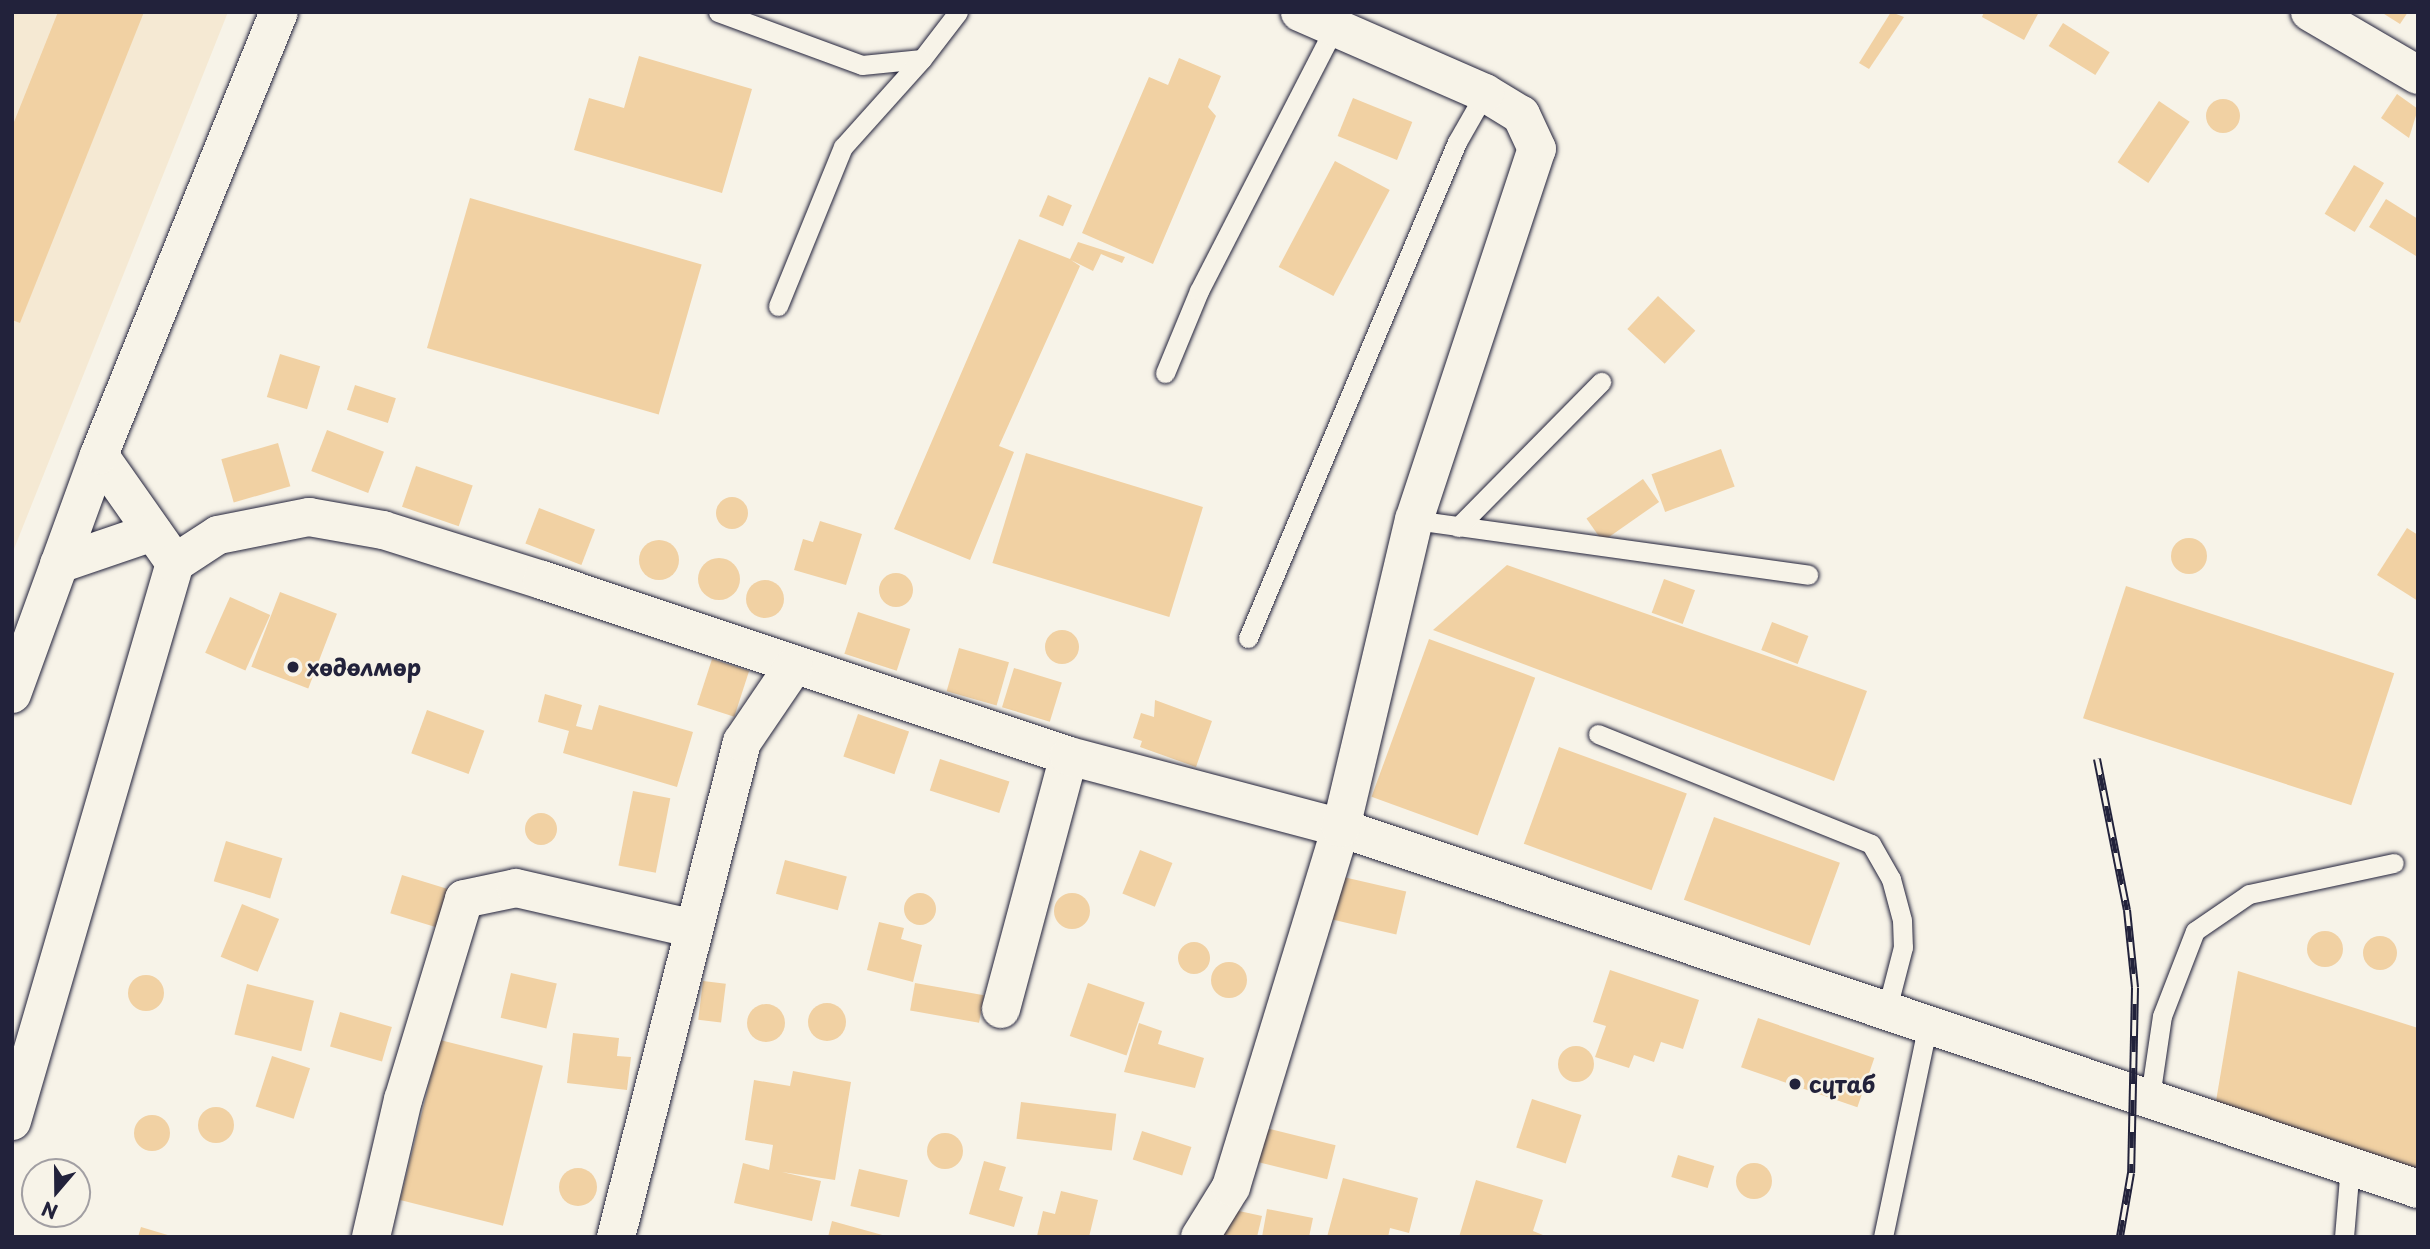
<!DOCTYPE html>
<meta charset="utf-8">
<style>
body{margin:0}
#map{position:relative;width:2430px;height:1249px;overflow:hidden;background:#f7f3e8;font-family:"Playpen Sans",sans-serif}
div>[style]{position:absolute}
.built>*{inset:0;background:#f5e9d3}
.building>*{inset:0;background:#f1d1a3;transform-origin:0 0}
.round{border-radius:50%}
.roads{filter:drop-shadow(0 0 2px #22223b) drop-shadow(0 0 2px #22223b)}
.lane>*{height:19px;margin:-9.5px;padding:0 9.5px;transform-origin:9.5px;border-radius:9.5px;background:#f7f3e8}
.street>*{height:38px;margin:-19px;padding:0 19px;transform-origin:19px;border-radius:19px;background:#f7f3e8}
.rail>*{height:8px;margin-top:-4px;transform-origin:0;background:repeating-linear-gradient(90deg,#f7f3e8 0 16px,#22223b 0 32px);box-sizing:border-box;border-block:2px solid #22223b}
.dots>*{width:19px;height:19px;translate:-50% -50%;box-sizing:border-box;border:4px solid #f7f3e8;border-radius:50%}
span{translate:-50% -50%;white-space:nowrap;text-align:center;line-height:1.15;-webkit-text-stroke:5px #f7f3e8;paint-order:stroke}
.poi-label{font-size:23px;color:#22223b;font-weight:700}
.left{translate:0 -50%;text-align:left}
.frame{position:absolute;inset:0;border:14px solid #22223b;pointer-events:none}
.north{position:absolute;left:21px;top:1158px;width:70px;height:70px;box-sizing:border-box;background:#f7f3e8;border:2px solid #a29fa3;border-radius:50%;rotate:200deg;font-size:19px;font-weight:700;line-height:28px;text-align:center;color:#22223b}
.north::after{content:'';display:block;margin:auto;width:24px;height:32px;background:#22223b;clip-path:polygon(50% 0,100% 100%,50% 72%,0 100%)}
</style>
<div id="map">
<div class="built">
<i style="clip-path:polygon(12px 12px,228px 12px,12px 554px)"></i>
</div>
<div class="building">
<i style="clip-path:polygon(58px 12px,144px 12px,20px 323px,12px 320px,12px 127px)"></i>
<i style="clip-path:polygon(1891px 12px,1904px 17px,1869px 69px,1859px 63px)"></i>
<i style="clip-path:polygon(1984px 12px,2039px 12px,2024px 40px,1982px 17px)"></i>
<i style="clip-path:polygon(2381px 12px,2408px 12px,2400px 24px)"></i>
<i style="left:2063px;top:23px;width:55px;height:27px;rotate:32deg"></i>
<i style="clip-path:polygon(639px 56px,752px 89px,722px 193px,574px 150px,589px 98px,624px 108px)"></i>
<i style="clip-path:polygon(1179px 58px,1221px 76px,1208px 107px,1216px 116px,1153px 264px,1082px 233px,1149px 77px,1168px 85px)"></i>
<i style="clip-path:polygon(2397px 94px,2418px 109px,2409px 138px,2381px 118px)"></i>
<i style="left:1353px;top:98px;width:64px;height:41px;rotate:22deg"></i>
<i class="round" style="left:2206px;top:99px;width:34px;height:34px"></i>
<i style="left:2159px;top:101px;width:37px;height:74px;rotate:34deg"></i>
<i style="left:1335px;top:161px;width:62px;height:120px;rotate:28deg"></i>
<i style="left:2354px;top:165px;width:35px;height:57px;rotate:31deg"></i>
<i style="left:1048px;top:195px;width:26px;height:23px;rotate:23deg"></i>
<i style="left:470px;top:198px;width:241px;height:156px;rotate:16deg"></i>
<i style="clip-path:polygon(2386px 199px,2418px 219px,2416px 256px,2369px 227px)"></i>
<i style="clip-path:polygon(1019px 239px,1070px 259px,1078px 242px,1125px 257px,1122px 263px,1101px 254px,1093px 271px,1071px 260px,1080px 266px,999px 446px,1014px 452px,970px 560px,894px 529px)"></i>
<i style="left:1658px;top:296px;width:51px;height:45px;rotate:43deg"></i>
<i style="left:280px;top:354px;width:42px;height:45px;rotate:17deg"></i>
<i style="left:355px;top:385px;width:43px;height:26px;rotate:18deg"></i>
<i style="left:327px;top:430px;width:61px;height:44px;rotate:21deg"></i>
<i style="left:278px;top:443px;width:45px;height:59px;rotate:74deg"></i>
<i style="left:1721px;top:449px;width:40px;height:74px;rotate:70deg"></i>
<i style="left:1026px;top:453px;width:185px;height:115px;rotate:17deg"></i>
<i style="left:416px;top:466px;width:60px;height:43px;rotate:19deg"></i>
<i style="left:1643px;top:479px;width:28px;height:69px;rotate:55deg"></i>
<i class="round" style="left:716px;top:497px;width:32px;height:32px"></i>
<i style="left:539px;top:508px;width:60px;height:38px;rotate:21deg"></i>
<i style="clip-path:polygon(820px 521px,862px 534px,846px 585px,794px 570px,803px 539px,813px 542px)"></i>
<i style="clip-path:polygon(2407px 528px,2418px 535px,2418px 601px,2377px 575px)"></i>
<i class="round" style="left:2171px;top:538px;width:36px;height:36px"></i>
<i class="round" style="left:639px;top:540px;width:40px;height:40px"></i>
<i class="round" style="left:698px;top:558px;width:42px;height:42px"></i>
<i style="clip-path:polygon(1507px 565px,1867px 691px,1834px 781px,1433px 630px)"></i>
<i class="round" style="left:879px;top:573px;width:34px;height:34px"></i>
<i style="left:1664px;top:579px;width:33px;height:36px;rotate:20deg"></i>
<i class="round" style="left:746px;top:580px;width:38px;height:38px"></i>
<i style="left:2126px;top:586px;width:282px;height:139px;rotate:18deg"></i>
<i style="left:280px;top:592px;width:61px;height:80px;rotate:21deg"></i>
<i style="left:230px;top:597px;width:44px;height:61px;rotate:24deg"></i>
<i style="left:858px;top:612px;width:55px;height:44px;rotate:18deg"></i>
<i style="left:1772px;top:622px;width:39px;height:30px;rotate:21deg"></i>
<i class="round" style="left:1045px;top:630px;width:34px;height:34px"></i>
<i style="left:1429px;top:639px;width:113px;height:168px;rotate:20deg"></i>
<i style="left:959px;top:648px;width:52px;height:45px;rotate:16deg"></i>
<i style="left:712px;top:659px;width:39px;height:48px;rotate:18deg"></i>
<i style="left:1014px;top:668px;width:50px;height:41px;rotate:17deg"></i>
<i style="clip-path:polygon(545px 694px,582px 705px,576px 726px,592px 730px,599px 705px,693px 732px,677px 787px,563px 753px,569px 731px,538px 722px)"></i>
<i style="clip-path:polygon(1155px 700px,1212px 721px,1196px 767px,1140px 747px,1142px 741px,1133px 738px,1141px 713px,1154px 717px)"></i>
<i style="left:427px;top:710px;width:61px;height:46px;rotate:20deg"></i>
<i style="left:858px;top:714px;width:54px;height:45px;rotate:19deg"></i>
<i style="left:1559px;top:747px;width:136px;height:103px;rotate:20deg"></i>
<i style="left:940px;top:759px;width:73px;height:33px;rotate:18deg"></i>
<i style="left:633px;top:791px;width:38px;height:76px;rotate:11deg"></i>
<i class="round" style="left:525px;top:813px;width:32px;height:32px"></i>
<i style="left:1714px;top:817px;width:134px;height:88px;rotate:20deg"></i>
<i style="left:226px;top:841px;width:59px;height:42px;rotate:17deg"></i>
<i style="left:1140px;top:850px;width:35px;height:47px;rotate:22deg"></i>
<i style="left:785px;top:860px;width:64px;height:35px;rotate:15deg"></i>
<i style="left:402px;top:875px;width:48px;height:40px;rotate:17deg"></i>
<i style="left:1339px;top:876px;width:69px;height:44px;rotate:13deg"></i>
<i class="round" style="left:1054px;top:893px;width:36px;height:36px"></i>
<i class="round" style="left:904px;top:893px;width:32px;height:32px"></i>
<i style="left:242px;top:904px;width:40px;height:57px;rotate:22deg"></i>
<i style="clip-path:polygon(879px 922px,904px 928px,901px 939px,922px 945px,913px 982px,867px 970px)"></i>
<i class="round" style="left:2307px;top:931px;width:36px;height:36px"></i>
<i class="round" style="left:2363px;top:936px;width:34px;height:34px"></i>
<i class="round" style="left:1178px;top:942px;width:32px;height:32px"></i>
<i class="round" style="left:1211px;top:962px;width:36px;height:36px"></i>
<i style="clip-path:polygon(1610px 970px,1699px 1000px,1683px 1049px,1661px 1042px,1654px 1062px,1634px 1055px,1629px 1068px,1595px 1057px,1606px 1026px,1593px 1022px)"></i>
<i style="clip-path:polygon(2238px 971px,2418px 1028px,2418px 1189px,2213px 1119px)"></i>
<i style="left:511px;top:973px;width:47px;height:46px;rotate:13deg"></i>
<i class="round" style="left:128px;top:975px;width:36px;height:36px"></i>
<i style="left:703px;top:981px;width:23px;height:39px;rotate:7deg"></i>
<i style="left:915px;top:983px;width:70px;height:28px;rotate:10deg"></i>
<i style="left:1088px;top:983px;width:60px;height:56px;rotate:19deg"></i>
<i style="left:247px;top:984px;width:69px;height:52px;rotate:14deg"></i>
<i class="round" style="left:808px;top:1003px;width:38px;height:38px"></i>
<i class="round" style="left:747px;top:1004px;width:38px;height:38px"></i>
<i style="left:340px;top:1012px;width:54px;height:36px;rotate:16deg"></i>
<i style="left:1758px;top:1018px;width:123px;height:52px;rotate:19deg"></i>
<i style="clip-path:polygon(1139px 1023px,1162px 1031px,1158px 1044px,1204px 1058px,1195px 1088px,1124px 1072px)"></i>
<i style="clip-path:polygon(573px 1033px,619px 1038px,617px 1056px,631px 1057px,627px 1090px,567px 1083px)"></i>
<i style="left:440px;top:1040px;width:106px;height:165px;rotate:14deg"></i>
<i class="round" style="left:1558px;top:1046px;width:36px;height:36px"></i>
<i style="left:272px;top:1056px;width:40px;height:53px;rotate:18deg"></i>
<i style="clip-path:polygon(793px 1071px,851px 1082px,835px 1180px,782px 1172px,821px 1181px,812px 1221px,734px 1203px,743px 1163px,769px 1170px,773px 1145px,745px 1140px,754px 1080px,790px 1086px)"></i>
<i style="left:1532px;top:1099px;width:52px;height:51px;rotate:18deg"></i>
<i style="left:1021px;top:1102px;width:96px;height:37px;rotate:7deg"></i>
<i class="round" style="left:198px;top:1107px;width:36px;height:36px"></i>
<i class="round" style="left:134px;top:1115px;width:36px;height:36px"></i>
<i style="left:1258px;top:1126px;width:80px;height:35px;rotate:14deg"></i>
<i style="left:1142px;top:1131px;width:52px;height:30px;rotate:18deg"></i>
<i class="round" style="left:927px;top:1133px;width:36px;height:36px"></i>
<i style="left:1678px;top:1155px;width:38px;height:23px;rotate:17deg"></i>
<i style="clip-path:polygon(984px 1161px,1006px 1167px,999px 1190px,1023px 1197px,1014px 1227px,969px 1214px)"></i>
<i class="round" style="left:1736px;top:1163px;width:36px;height:36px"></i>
<i class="round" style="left:559px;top:1168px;width:38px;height:38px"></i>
<i style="left:859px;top:1169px;width:50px;height:38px;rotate:13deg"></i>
<i style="clip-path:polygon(1343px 1178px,1418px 1198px,1409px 1233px,1390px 1228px,1388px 1237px,1327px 1237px)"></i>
<i style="clip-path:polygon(1476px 1180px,1543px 1200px,1533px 1231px,1548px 1237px,1459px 1237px)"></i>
<i style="clip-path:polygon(1061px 1191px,1098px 1200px,1089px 1237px,1037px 1236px,1043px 1211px,1055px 1214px)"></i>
<i style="clip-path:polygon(1230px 1209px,1262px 1216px,1257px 1237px,1224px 1235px)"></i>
<i style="clip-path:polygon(1267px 1209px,1313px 1218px,1309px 1237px,1262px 1237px)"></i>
<i style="clip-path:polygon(832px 1221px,886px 1236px,886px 1237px,828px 1237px)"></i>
<i style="clip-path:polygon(141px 1227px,171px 1236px,171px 1237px,138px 1237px)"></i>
</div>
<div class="roads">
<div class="lane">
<i style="left:718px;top:12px;width:153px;rotate:20.2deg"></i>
<i style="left:862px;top:65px;width:60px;rotate:-5.7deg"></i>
<i style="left:922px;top:59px;width:59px;rotate:-52.5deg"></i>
<i style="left:778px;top:306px;width:172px;rotate:-67.8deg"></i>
<i style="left:843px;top:147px;width:118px;rotate:-48.1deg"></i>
<i style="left:1165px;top:373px;width:89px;rotate:-67.5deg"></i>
<i style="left:1199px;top:291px;width:293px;rotate:-62.8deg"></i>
<i style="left:1414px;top:520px;width:398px;rotate:7.9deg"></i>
<i style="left:1458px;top:527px;width:204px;rotate:-45.4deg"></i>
<i style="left:1248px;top:638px;width:538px;rotate:-67.15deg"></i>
<i style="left:1457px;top:142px;width:56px;rotate:-60.3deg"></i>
<i style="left:1598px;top:734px;width:294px;rotate:21.9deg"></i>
<i style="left:1871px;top:844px;width:40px;rotate:60.3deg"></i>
<i style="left:1891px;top:879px;width:42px;rotate:75deg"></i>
<i style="left:1902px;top:920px;width:27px;rotate:88deg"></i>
<i style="left:1903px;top:947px;width:64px;rotate:104.5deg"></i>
<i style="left:2150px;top:1097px;width:82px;rotate:-81.6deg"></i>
<i style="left:2162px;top:1016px;width:91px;rotate:-68.8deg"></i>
<i style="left:2195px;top:931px;width:65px;rotate:-34.4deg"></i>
<i style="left:2249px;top:894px;width:148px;rotate:-12.1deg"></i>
<i style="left:1883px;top:1237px;width:219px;rotate:-78.1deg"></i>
<i style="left:2344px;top:1237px;width:71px;rotate:-85.2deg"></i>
</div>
<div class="street">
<i style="left:2310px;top:12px;width:125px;rotate:30.3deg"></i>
<i style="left:99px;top:455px;width:132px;rotate:54.9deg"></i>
<i style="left:59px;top:564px;width:99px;rotate:-18.8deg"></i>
<i style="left:12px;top:694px;width:254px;rotate:-70deg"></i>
<i style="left:99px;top:455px;width:478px;rotate:-67.9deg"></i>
<i style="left:1001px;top:1009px;width:262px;rotate:-75deg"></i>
<i style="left:12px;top:1121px;width:581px;rotate:-73.72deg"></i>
<i style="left:175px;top:563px;width:51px;rotate:-33.1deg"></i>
<i style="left:218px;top:535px;width:93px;rotate:-11.2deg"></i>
<i style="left:309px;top:517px;width:75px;rotate:10deg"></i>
<i style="left:383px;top:530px;width:167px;rotate:17.5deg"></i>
<i style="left:542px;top:580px;width:556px;rotate:18.47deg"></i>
<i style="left:1069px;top:756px;width:281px;rotate:14.8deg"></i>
<i style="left:1341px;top:828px;width:1136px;rotate:18.53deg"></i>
<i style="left:371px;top:1237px;width:141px;rotate:-76.9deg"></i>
<i style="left:403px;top:1100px;width:210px;rotate:-73.1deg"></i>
<i style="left:464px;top:899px;width:53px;rotate:-11.9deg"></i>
<i style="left:516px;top:888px;width:180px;rotate:12.9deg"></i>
<i style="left:616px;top:1237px;width:511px;rotate:-75.72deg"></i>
<i style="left:742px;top:742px;width:91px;rotate:-55.8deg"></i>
<i style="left:1200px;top:1237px;width:59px;rotate:-58.2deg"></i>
<i style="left:1231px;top:1187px;width:375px;rotate:-73deg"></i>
<i style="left:1341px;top:828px;width:317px;rotate:-76.7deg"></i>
<i style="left:1414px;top:520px;width:391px;rotate:-71.7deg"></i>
<i style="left:1537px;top:149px;width:38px;rotate:-115deg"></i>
<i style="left:1521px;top:115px;width:42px;rotate:-148.6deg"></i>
<i style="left:1485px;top:93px;width:202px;rotate:-156.4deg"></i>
</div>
</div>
<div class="rail">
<i style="left:2097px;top:759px;width:154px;rotate:78.8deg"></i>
<i style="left:2127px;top:910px;width:78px;rotate:84.1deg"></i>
<i style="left:2135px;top:988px;width:185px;rotate:91.2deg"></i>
<i style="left:2131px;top:1173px;width:65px;rotate:99.8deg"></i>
</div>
<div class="dots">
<i style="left:293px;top:667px;background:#22223b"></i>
<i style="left:1795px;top:1084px;background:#22223b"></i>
</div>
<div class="poi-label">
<span class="left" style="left:307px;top:667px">хөдөлмөр</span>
<span class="left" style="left:1809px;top:1084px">сүтаб</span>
</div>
<div class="frame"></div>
<div class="north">N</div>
</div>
